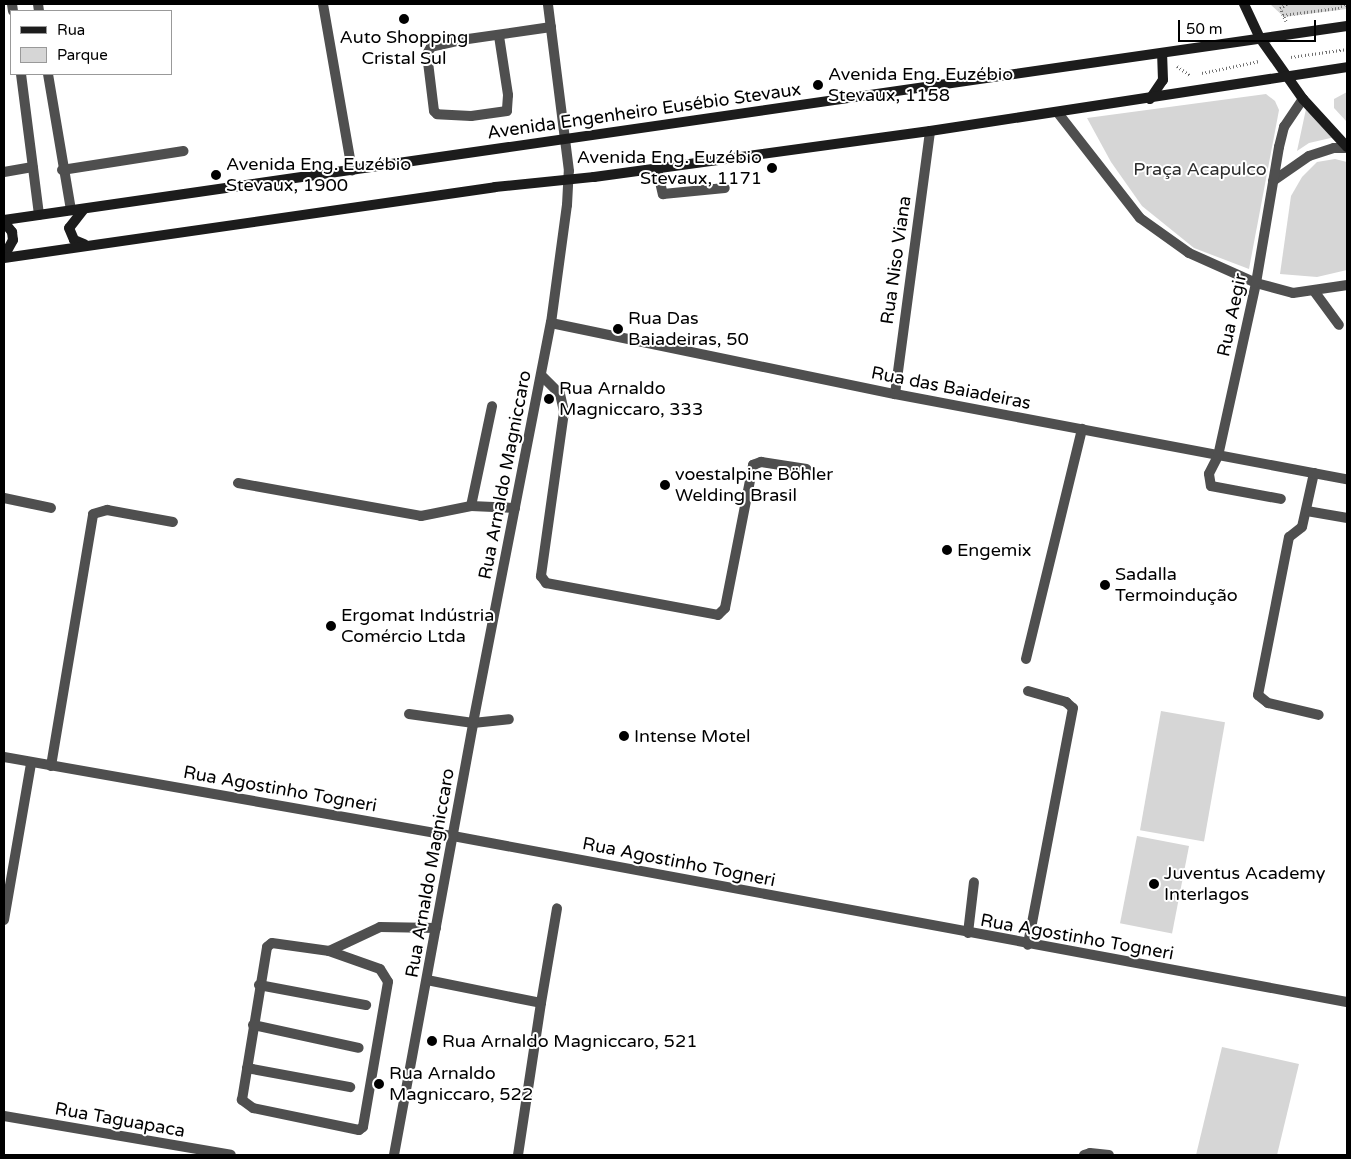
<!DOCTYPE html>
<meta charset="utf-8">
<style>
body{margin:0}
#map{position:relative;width:1351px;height:1159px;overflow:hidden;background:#fff;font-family:"Varela Round",sans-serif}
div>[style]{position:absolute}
.green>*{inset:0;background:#d6d6d6;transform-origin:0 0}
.path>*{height:3px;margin-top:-1.5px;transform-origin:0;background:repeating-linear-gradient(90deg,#717171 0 1px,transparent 0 3.5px)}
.lane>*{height:10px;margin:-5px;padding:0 5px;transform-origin:5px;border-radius:5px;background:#4f4f4f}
.street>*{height:10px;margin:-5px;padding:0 5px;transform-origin:5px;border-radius:5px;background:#4f4f4f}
.secondary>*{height:10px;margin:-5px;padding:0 5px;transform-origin:5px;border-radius:5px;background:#1c1c1c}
.dots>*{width:14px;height:14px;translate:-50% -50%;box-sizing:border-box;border:2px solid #fff;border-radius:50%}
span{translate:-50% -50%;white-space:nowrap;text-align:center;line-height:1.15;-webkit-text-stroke:4px #fff;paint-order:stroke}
.poi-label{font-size:18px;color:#000}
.left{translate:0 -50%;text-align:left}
.right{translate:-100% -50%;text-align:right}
.street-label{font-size:18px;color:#000}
.park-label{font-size:18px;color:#2d2d2d}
.frame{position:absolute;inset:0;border:5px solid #000;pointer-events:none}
.legend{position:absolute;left:10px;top:10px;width:162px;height:65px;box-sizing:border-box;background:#fff;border:1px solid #999;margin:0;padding:6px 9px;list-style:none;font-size:15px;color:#000}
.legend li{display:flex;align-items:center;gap:10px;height:25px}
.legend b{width:25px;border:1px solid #999}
.scale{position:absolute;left:1178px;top:20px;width:138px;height:22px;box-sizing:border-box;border:2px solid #000;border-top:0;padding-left:6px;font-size:15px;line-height:18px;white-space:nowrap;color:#000;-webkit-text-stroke:4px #fff;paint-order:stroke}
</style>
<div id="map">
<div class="green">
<i style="clip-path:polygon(1270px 4px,1347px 4px,1347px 9px,1284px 17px)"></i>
<i style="clip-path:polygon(1347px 92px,1347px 122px,1334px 108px,1334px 99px)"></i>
<i style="clip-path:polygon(1266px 94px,1275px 101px,1279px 110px,1249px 269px,1194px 248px,1142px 206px,1111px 162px,1087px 118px)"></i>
<i style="clip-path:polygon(1306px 109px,1335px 137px,1309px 143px,1297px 151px)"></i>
<i style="clip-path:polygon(1335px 159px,1347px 162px,1347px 270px,1317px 277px,1280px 274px,1291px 196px,1302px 177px,1317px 162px)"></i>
<i style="left:1161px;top:711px;width:65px;height:121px;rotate:10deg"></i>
<i style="left:1137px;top:836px;width:53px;height:89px;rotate:11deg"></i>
<i style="clip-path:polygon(1222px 1047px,1299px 1064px,1277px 1155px,1196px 1155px)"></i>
</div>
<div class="path">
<i style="left:1283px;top:15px;width:55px;rotate:-7.3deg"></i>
<i style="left:1338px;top:8px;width:10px;rotate:-24deg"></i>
<i style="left:1286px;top:21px;width:14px;rotate:-115deg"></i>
<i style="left:1280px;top:8px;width:8px;rotate:-30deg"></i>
<i style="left:1291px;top:57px;width:57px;rotate:-8.1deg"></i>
<i style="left:1177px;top:66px;width:17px;rotate:36deg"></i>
<i style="left:1202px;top:73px;width:59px;rotate:-11.7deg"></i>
</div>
<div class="lane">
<i style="left:12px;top:4px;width:7px;rotate:82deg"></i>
<i style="left:38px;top:4px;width:7px;rotate:82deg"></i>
<i style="left:323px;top:4px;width:169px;rotate:80.1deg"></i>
<i style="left:499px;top:36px;width:60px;rotate:81.3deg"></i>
<i style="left:508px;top:95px;width:16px;rotate:94deg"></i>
<i style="left:507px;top:111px;width:36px;rotate:172deg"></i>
<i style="left:471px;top:116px;width:34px;rotate:-177deg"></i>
<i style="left:437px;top:114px;width:4px;rotate:-135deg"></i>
<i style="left:434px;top:111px;width:57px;rotate:-97deg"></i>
<i style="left:427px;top:54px;width:8px;rotate:-60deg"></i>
<i style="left:431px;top:47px;width:31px;rotate:-13deg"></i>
<i style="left:461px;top:40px;width:91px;rotate:-8.2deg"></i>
<i style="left:21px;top:74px;width:142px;rotate:82.7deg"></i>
<i style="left:48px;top:74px;width:138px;rotate:80.4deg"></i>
<i style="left:657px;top:169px;width:26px;rotate:77deg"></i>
<i style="left:663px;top:194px;width:62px;rotate:-5.5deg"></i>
<i style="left:62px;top:170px;width:123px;rotate:-8.9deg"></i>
<i style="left:4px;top:172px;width:29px;rotate:-10deg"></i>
<i style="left:541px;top:375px;width:27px;rotate:45deg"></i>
<i style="left:560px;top:394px;width:18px;rotate:77deg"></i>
<i style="left:564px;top:412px;width:166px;rotate:98deg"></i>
<i style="left:541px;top:576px;width:9px;rotate:54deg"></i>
<i style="left:546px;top:583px;width:175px;rotate:10.5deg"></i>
<i style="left:718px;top:615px;width:10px;rotate:-45deg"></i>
<i style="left:725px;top:608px;width:146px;rotate:-78.9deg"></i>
<i style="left:753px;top:465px;width:9px;rotate:-21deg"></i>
<i style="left:761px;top:462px;width:46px;rotate:8.8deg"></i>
<i style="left:1218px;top:456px;width:20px;rotate:117deg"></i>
<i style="left:1209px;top:474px;width:12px;rotate:81deg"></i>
<i style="left:1211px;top:486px;width:71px;rotate:10.5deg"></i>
<i style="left:1314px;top:473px;width:55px;rotate:102.5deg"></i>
<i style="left:1302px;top:527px;width:16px;rotate:142deg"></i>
<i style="left:1289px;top:537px;width:161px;rotate:101.1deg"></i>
<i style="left:1258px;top:695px;width:13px;rotate:39deg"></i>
<i style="left:1268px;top:703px;width:52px;rotate:13.2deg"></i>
<i style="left:238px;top:483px;width:186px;rotate:10.2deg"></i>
<i style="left:421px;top:516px;width:51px;rotate:-11.3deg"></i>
<i style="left:471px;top:506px;width:44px;rotate:2.6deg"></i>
<i style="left:4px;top:498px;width:48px;rotate:12deg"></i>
<i style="left:471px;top:506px;width:102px;rotate:-78.1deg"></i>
<i style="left:1307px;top:511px;width:41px;rotate:9.9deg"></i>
<i style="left:1026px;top:659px;width:237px;rotate:-76.3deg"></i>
<i style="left:1028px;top:691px;width:40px;rotate:16deg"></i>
<i style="left:1066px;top:702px;width:9px;rotate:41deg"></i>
<i style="left:1073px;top:708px;width:241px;rotate:100.8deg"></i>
<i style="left:409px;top:714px;width:65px;rotate:8deg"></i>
<i style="left:473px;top:723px;width:36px;rotate:-6deg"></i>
<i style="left:51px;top:766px;width:255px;rotate:-80.5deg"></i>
<i style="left:93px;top:514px;width:15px;rotate:-16deg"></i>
<i style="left:107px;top:510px;width:67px;rotate:10.3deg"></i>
<i style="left:968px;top:933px;width:51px;rotate:-83.3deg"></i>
<i style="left:329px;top:951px;width:54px;rotate:19.4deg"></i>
<i style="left:380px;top:969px;width:15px;rotate:58deg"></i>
<i style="left:388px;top:982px;width:147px;rotate:99.8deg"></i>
<i style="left:363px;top:1127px;width:5px;rotate:143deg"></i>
<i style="left:359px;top:1130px;width:108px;rotate:-168.3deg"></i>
<i style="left:253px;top:1108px;width:14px;rotate:-144deg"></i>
<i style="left:242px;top:1100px;width:155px;rotate:-80.7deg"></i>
<i style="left:267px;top:947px;width:6px;rotate:-39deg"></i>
<i style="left:272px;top:943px;width:58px;rotate:8deg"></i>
<i style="left:329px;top:951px;width:56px;rotate:-25.2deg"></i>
<i style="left:380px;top:927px;width:56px;rotate:1deg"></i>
<i style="left:427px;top:980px;width:116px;rotate:11.4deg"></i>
<i style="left:541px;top:1003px;width:154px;rotate:98.6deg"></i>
<i style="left:259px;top:985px;width:109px;rotate:10.6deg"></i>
<i style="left:541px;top:1003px;width:96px;rotate:-80.4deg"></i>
<i style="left:253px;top:1025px;width:108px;rotate:12.2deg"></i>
<i style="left:247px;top:1068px;width:105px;rotate:10.5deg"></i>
<i style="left:1084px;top:1155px;width:6px;rotate:-18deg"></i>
<i style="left:1090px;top:1153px;width:19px;rotate:6deg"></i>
</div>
<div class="street">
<i style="left:1058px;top:113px;width:133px;rotate:52deg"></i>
<i style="left:1140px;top:218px;width:60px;rotate:35.5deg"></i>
<i style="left:1189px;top:253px;width:73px;rotate:24.1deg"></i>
<i style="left:1256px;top:283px;width:38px;rotate:15deg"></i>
<i style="left:1293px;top:293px;width:55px;rotate:-8.4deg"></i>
<i style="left:1273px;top:181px;width:44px;rotate:-34.8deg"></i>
<i style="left:1309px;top:156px;width:26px;rotate:-18deg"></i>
<i style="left:1334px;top:148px;width:13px"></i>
<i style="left:1314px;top:291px;width:42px;rotate:53.7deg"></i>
<i style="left:551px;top:323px;width:351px;rotate:11.7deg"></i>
<i style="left:895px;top:394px;width:460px;rotate:10.7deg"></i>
<i style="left:895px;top:394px;width:265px;rotate:-82.4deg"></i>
<i style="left:1218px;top:456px;width:177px;rotate:-77.6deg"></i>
<i style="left:1256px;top:283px;width:138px;rotate:-80.4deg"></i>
<i style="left:1279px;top:147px;width:21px;rotate:-76deg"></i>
<i style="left:1284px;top:127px;width:34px;rotate:-56deg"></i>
<i style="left:4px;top:757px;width:456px;rotate:10deg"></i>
<i style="left:453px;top:836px;width:909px;rotate:10.52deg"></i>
<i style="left:4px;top:920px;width:159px;rotate:-80.2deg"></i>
<i style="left:4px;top:1116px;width:230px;rotate:9.7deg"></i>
<i style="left:394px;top:1155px;width:439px;rotate:-79.6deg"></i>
<i style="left:473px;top:723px;width:408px;rotate:-79deg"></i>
<i style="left:551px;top:323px;width:119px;rotate:-82.3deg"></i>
<i style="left:567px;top:205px;width:34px;rotate:-87deg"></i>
<i style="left:569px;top:171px;width:168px;rotate:-97.2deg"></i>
</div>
<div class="secondary">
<i style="left:1244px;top:4px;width:38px;rotate:65deg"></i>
<i style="left:1260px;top:38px;width:75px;rotate:54.8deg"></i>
<i style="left:1303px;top:99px;width:65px;rotate:47.5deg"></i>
<i style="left:1150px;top:99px;width:23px;rotate:-56deg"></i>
<i style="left:1163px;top:80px;width:25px;rotate:-92deg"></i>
<i style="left:84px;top:209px;width:24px;rotate:128deg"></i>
<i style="left:69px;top:228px;width:13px;rotate:67deg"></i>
<i style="left:74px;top:240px;width:11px;rotate:22deg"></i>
<i style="left:4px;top:220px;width:1357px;rotate:-8.22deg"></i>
<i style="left:4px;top:222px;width:13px;rotate:51deg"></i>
<i style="left:12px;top:232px;width:8px;rotate:83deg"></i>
<i style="left:13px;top:240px;width:18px;rotate:119deg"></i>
<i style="left:4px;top:258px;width:496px;rotate:-8.2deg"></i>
<i style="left:495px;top:187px;width:100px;rotate:-5.8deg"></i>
<i style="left:594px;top:177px;width:339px;rotate:-7.8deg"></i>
<i style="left:930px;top:131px;width:422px;rotate:-8.7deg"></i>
</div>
<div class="dots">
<i style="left:404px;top:19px;background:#000"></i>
<i style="left:818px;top:85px;background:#000"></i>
<i style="left:772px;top:168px;background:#000"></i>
<i style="left:216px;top:175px;background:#000"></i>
<i style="left:618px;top:329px;background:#000"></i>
<i style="left:549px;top:399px;background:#000"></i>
<i style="left:665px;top:485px;background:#000"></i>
<i style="left:947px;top:550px;background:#000"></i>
<i style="left:1105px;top:585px;background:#000"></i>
<i style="left:331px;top:626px;background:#000"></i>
<i style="left:624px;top:736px;background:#000"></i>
<i style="left:1154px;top:884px;background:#000"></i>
<i style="left:432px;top:1041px;background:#000"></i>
<i style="left:379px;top:1084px;background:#000"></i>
</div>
<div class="poi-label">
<span style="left:404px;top:48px">Auto Shopping<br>Cristal Sul</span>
<span class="left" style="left:828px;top:85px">Avenida Eng. Euzébio<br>Stevaux, 1158</span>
<span class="right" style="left:762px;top:168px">Avenida Eng. Euzébio<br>Stevaux, 1171</span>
<span class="left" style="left:226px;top:175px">Avenida Eng. Euzébio<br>Stevaux, 1900</span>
<span class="left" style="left:628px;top:329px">Rua Das<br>Baiadeiras, 50</span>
<span class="left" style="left:559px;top:399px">Rua Arnaldo<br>Magniccaro, 333</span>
<span class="left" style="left:675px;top:485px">voestalpine Böhler<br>Welding Brasil</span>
<span class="left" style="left:957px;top:550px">Engemix</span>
<span class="left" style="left:1115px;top:585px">Sadalla<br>Termoindução</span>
<span class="left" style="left:341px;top:626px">Ergomat Indústria<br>Comércio Ltda</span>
<span class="left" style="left:634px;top:736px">Intense Motel</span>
<span class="left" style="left:1164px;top:884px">Juventus Academy<br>Interlagos</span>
<span class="left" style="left:442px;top:1041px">Rua Arnaldo Magniccaro, 521</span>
<span class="left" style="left:389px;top:1084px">Rua Arnaldo<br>Magniccaro, 522</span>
</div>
<div class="street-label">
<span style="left:644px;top:111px;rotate:-8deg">Avenida Engenheiro Eusébio Stevaux</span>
<span style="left:896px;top:260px;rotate:-82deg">Rua Niso Viana</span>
<span style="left:1232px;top:315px;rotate:-78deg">Rua Aegir</span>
<span style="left:951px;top:388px;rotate:11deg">Rua das Baiadeiras</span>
<span style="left:505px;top:475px;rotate:-79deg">Rua Arnaldo Magniccaro</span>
<span style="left:280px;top:789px;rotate:10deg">Rua Agostinho Togneri</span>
<span style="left:679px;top:862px;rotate:11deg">Rua Agostinho Togneri</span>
<span style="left:430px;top:873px;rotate:-80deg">Rua Arnaldo Magniccaro</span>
<span style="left:1077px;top:937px;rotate:10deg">Rua Agostinho Togneri</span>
<span style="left:120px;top:1120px;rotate:10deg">Rua Taguapaca</span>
</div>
<div class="park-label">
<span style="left:1200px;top:169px">Praça Acapulco</span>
</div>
<div class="frame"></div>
<ul class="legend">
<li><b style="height:6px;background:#1c1c1c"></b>Rua</li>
<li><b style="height:14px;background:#d6d6d6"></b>Parque</li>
</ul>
<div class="scale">50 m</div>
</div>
